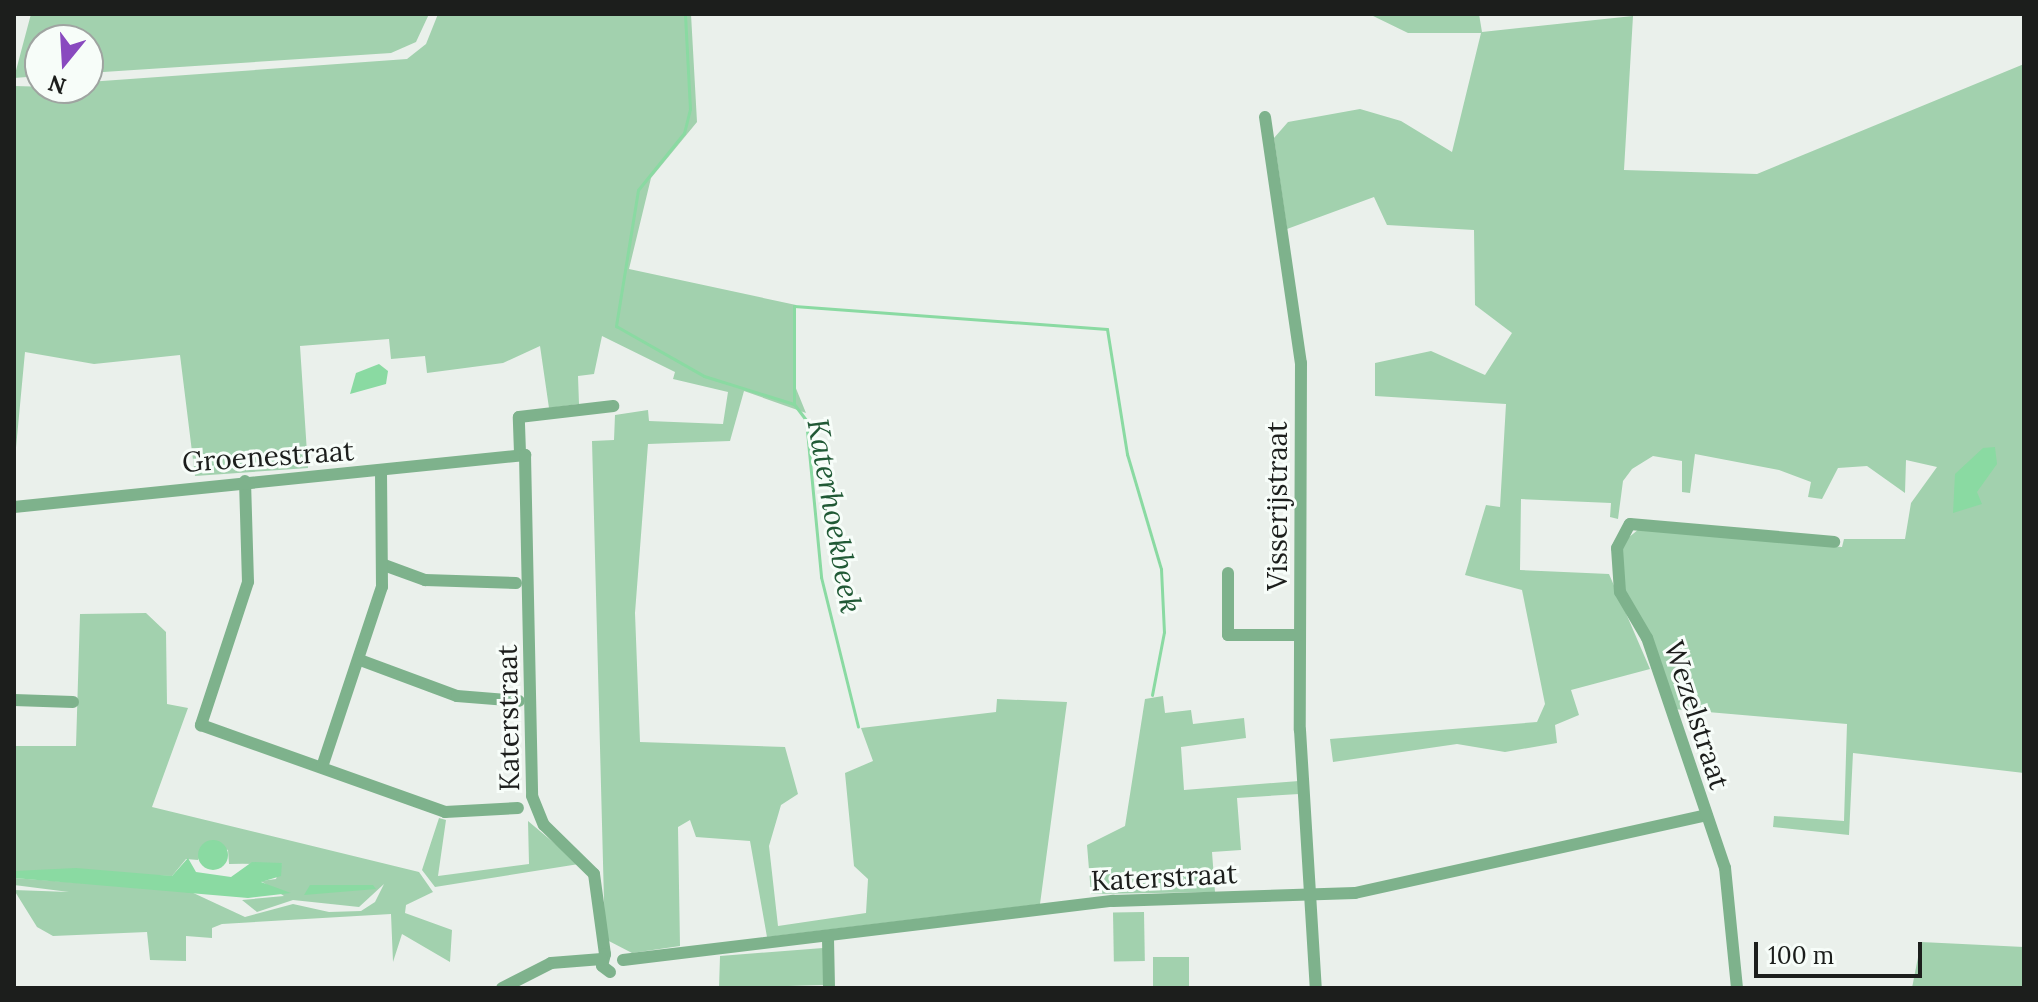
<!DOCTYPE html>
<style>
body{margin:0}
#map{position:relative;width:2038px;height:1002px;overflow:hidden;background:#eaf0eb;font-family:Lora,serif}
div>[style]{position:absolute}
.green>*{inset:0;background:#a2d1ae;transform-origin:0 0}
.water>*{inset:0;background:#8adaa2}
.round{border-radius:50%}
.stream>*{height:3px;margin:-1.5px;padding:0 1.5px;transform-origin:1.5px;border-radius:1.5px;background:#8adaa2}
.minor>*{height:12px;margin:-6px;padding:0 6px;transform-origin:6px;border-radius:6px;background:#7eb28c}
span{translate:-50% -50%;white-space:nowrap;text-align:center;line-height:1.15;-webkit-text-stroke:6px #f7fdf9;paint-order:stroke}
.street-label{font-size:28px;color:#1c1e1c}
.water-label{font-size:30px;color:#205935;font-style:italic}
.frame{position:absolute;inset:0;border:16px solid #1c1e1c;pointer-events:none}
.north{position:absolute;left:24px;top:24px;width:80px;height:80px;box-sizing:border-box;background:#f7fdf9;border:2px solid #9fa4a1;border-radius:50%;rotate:198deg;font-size:22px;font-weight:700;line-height:32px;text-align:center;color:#1c1e1c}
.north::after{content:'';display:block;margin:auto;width:28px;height:36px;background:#894abf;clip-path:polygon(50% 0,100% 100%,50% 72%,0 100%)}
.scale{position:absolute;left:1754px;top:942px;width:168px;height:36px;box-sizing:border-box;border:4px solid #1c1e1c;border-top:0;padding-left:10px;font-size:24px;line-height:28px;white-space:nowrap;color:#1c1e1c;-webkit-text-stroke:6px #f7fdf9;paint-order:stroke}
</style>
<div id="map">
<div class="green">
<i style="clip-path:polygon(31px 14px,429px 14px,416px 42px,391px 53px,88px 73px,88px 40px,40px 40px,40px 76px,14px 78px)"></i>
<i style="clip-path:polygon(438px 14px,691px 14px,697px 122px,651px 178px,629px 269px,796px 305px,795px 386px,806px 413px,744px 391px,730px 441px,648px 444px,635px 613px,640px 742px,785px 747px,798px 794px,781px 805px,769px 846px,778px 926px,866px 913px,868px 879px,854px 866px,845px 773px,873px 761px,861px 728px,996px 712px,997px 699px,1067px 702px,1040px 904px,767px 937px,750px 841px,696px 837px,690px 820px,678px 827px,680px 946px,632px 953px,605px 939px,592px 441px,614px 440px,615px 415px,648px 410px,649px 421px,723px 424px,728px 392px,673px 379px,675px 372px,602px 336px,594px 374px,578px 376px,579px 404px,549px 408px,540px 346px,503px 363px,427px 373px,425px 356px,391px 359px,389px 339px,300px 346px,308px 468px,195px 476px,180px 355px,94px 364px,25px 352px,14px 469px,14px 86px,88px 88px,88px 82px,407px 59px,426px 44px)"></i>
<i style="clip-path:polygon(1369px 14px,1479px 14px,1482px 32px,1633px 16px,1624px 170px,1757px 174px,2024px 64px,2024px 773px,1853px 753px,1849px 835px,1773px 827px,1774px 816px,1844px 821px,1847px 724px,1673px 709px,1619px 574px,1623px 542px,1639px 529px,1842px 547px,1844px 539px,1905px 539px,1911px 503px,1937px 467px,1906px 460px,1905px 493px,1867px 466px,1838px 468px,1822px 499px,1808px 497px,1811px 482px,1779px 470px,1695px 454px,1690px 493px,1682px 492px,1682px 461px,1653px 456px,1632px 469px,1623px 481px,1618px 519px,1610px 517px,1611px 503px,1521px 499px,1520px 570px,1609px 574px,1650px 669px,1571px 690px,1579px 715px,1555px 725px,1557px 743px,1505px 752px,1457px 744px,1333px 762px,1330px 739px,1537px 722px,1545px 704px,1522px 590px,1465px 575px,1486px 505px,1500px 507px,1506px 404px,1375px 396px,1375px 363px,1431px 351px,1485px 375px,1512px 333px,1475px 305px,1474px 230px,1387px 225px,1374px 197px,1287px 229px,1274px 138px,1288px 122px,1360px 109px,1401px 121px,1452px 152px,1481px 33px,1408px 33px)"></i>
<i style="clip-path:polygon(146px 613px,166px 632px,167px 704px,188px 708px,152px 807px,419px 872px,433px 892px,406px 905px,405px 913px,452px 930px,450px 962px,402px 934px,393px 962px,391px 914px,222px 924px,212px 928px,212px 938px,186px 936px,186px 961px,150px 960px,147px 932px,53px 936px,37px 927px,14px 890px,69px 892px,14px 885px,14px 878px,189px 891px,245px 917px,293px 904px,329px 912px,361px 911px,375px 902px,384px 884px,359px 907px,293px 900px,257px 912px,242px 900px,284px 896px,261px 881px,276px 879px,282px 863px,229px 864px,228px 850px,207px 842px,198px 860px,186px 859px,172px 876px,14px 871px,14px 746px,76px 746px,80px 614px)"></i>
<i style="clip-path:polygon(1163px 696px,1165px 713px,1191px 710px,1193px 724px,1244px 718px,1246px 738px,1181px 747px,1184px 790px,1299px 781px,1299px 794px,1237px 798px,1241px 850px,1212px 852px,1215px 892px,1091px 894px,1087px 845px,1125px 826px,1145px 699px)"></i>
<i style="clip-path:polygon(439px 818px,446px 820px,438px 876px,529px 864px,528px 821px,579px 864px,435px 887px,422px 870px)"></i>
<i style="left:1144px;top:912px;width:49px;height:31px;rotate:89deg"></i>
<i style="clip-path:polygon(1921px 942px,2024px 947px,2024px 988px,1912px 988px)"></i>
<i style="clip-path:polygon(823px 948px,824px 985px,719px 988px,720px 956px)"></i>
<i style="left:1189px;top:957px;width:31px;height:36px;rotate:90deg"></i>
</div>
<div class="water">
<i style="clip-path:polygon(379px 364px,388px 371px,386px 384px,350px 394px,356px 373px)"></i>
<i style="clip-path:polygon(1995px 447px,1997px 464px,1977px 492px,1982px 504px,1953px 513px,1955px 474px,1983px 448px)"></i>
<i class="round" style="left:198px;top:840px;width:30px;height:30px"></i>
<i style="clip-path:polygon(188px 858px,196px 872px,231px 877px,252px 862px,282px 863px,281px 876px,261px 882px,291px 893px,248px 898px,14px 878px,14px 871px,76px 868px,172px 876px)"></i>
<i style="clip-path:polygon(310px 885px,373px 885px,376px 889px,304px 895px)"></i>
</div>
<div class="stream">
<i style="left:685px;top:14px;width:95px;rotate:87deg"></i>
<i style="left:690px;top:109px;width:25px;rotate:104deg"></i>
<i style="left:684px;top:133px;width:73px;rotate:128.9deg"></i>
<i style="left:638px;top:190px;width:138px;rotate:99.2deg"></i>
<i style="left:616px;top:326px;width:101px;rotate:29.6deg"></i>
<i style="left:704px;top:376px;width:94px;rotate:17.3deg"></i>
<i style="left:794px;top:404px;width:20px;rotate:53deg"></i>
<i style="left:806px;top:420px;width:158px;rotate:84.5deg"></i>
<i style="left:821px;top:577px;width:154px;rotate:76.1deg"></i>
<i style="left:794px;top:403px;width:97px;rotate:-90deg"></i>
<i style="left:794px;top:306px;width:314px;rotate:4.2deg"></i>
<i style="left:1107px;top:329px;width:127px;rotate:80.9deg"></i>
<i style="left:1127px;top:454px;width:120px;rotate:73.5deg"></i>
<i style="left:1161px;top:569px;width:63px;rotate:87.3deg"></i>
<i style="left:1164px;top:632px;width:64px;rotate:100.8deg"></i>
</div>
<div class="minor">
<i style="left:1265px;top:117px;width:249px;rotate:81.7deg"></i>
<i style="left:1301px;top:363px;width:367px;rotate:90.2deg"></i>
<i style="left:1300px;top:730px;width:258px;rotate:86.5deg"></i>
<i style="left:520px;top:453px;width:36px;rotate:-92deg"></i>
<i style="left:519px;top:417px;width:95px;rotate:-6.7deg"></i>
<i style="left:245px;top:481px;width:101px;rotate:88.3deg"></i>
<i style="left:248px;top:582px;width:151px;rotate:108.2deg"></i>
<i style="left:201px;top:725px;width:259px;rotate:19.6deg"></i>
<i style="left:445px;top:812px;width:73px;rotate:-3.1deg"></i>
<i style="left:14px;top:507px;width:514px;rotate:-5.81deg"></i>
<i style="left:525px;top:455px;width:341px;rotate:88.8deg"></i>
<i style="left:532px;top:796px;width:31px;rotate:68deg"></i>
<i style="left:544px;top:825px;width:70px;rotate:44.4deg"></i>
<i style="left:594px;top:874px;width:81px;rotate:82.2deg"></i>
<i style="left:384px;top:565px;width:44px;rotate:20.1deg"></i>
<i style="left:425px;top:580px;width:91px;rotate:1.9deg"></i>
<i style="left:1228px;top:573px;width:62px;rotate:90deg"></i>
<i style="left:1228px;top:635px;width:72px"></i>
<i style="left:360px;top:660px;width:103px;rotate:20.4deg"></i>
<i style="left:457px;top:696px;width:62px;rotate:4.6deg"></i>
<i style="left:14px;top:700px;width:59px;rotate:1.9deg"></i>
<i style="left:322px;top:767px;width:190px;rotate:-71.6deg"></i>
<i style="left:382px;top:587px;width:116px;rotate:-90.5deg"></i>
<i style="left:828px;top:939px;width:49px;rotate:88.8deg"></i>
<i style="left:605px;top:954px;width:12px;rotate:104deg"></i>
<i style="left:602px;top:966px;width:10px;rotate:37deg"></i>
<i style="left:623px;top:960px;width:494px;rotate:-6.9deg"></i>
<i style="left:1113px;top:901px;width:242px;rotate:-1.9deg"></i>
<i style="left:1355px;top:893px;width:360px;rotate:-12.5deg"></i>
<i style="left:502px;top:988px;width:55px;rotate:-27deg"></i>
<i style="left:551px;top:963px;width:51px;rotate:-4.5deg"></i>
<i style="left:1737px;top:988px;width:121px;rotate:-95.7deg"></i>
<i style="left:1725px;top:868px;width:243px;rotate:-108.7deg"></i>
<i style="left:1647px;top:638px;width:53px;rotate:-120.4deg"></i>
<i style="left:1620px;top:592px;width:44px;rotate:-93.9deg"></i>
<i style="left:1617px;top:548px;width:27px;rotate:-62deg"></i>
<i style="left:1630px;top:524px;width:205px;rotate:5deg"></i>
</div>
<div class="street-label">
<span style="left:268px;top:456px;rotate:-4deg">Groenestraat</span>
<span style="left:1277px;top:506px;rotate:-90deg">Visserijstraat</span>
<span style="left:1697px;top:715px;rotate:72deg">Wezelstraat</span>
<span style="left:508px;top:718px;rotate:-91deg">Katerstraat</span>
<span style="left:1164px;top:877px;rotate:-3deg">Katerstraat</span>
</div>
<div class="water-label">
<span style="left:835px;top:516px;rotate:80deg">Katerhoekbeek</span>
</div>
<div class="frame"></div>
<div class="north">N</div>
<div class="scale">100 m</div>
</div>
